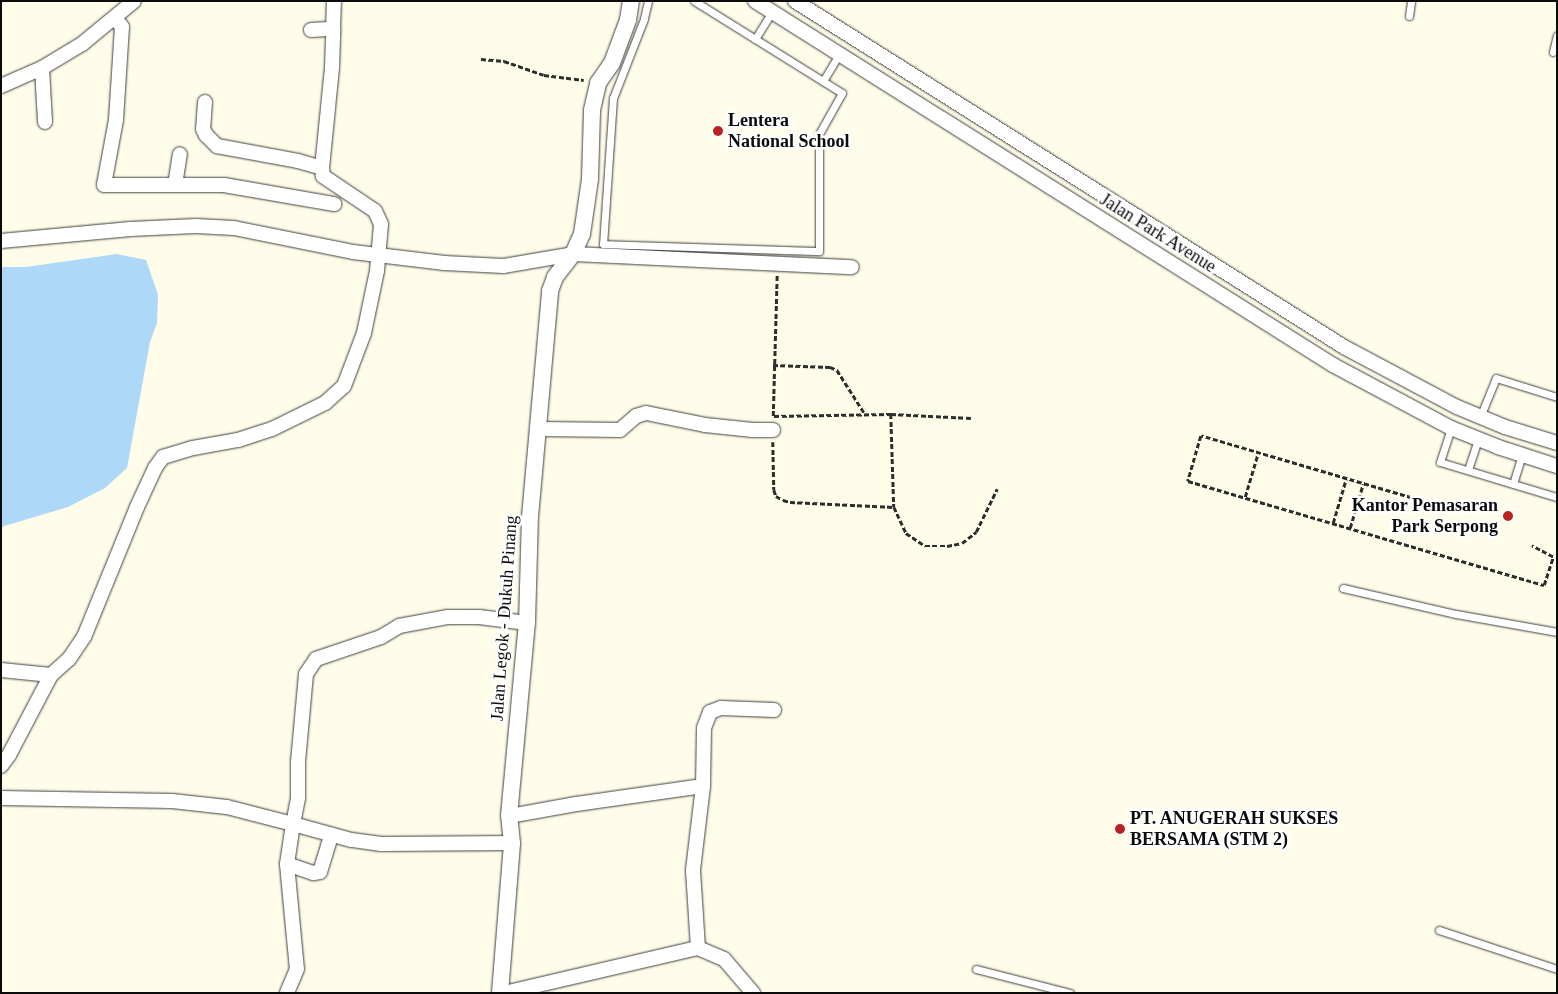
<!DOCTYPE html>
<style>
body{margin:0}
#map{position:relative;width:1558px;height:994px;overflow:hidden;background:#fffce9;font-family:"Times New Roman",serif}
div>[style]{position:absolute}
.water>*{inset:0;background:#add8f7}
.path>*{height:2.5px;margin-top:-1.25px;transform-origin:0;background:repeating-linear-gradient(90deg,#2d2d2d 0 5px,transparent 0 7.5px)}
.roads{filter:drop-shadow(0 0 1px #3e3e3e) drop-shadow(0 0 1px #3e3e3e)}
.service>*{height:7px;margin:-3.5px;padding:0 3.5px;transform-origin:3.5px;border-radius:3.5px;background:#fff}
.minor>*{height:14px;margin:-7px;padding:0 7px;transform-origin:7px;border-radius:7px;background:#fff}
.tertiary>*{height:16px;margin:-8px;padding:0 8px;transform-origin:8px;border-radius:8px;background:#fff}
.dots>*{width:14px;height:14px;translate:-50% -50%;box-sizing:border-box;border:2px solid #fff;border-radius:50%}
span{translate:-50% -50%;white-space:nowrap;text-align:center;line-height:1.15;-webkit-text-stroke:5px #fff;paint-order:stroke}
.poi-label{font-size:18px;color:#0b0b0b;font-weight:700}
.left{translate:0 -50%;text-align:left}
.right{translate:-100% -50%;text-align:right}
.street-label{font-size:18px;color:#0b0b0b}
.frame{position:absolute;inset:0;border:2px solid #0b0b0b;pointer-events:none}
</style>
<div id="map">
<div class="water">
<i style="clip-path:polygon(117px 254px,146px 260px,158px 295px,157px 323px,150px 342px,127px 468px,105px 488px,68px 507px,1px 527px,1px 267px,26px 267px)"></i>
</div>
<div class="path">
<i style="left:481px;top:59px;width:23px;rotate:5deg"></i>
<i style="left:504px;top:61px;width:42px;rotate:19.3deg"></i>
<i style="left:544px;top:75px;width:40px;rotate:7.1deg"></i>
<i style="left:773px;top:365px;width:57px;rotate:2deg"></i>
<i style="left:830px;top:367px;width:8px;rotate:23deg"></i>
<i style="left:837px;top:370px;width:52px;rotate:57.5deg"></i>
<i style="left:891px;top:414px;width:93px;rotate:88.2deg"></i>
<i style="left:894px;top:507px;width:29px;rotate:65deg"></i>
<i style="left:906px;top:533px;width:23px;rotate:34deg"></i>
<i style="left:925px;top:546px;width:22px"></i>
<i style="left:947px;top:546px;width:15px;rotate:-11deg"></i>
<i style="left:962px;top:543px;width:18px;rotate:-38deg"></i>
<i style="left:976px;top:532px;width:48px;rotate:-64deg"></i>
<i style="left:773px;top:416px;width:141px;rotate:-88.4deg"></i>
<i style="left:774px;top:416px;width:117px;rotate:-1deg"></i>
<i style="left:891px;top:414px;width:80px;rotate:2.9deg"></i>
<i style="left:773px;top:442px;width:48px;rotate:88.8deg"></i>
<i style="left:774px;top:490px;width:6px;rotate:72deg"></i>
<i style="left:776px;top:496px;width:8px;rotate:30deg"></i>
<i style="left:783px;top:500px;width:7px;rotate:16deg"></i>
<i style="left:790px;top:502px;width:104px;rotate:2.8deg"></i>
<i style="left:1245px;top:497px;width:46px;rotate:-73.5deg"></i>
<i style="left:1419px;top:500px;width:227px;rotate:-163.6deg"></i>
<i style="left:1201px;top:436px;width:47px;rotate:106.1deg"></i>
<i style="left:1188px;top:481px;width:371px;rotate:16.3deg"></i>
<i style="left:1544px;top:585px;width:29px;rotate:-72deg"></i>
<i style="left:1553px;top:557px;width:24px;rotate:-152deg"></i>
<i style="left:1333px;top:523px;width:46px;rotate:-73.5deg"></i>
<i style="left:1350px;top:528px;width:46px;rotate:-73.5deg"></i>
</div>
<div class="roads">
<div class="service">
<i style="left:648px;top:1px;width:18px;rotate:103deg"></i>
<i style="left:644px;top:19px;width:85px;rotate:111.4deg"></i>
<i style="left:613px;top:98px;width:146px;rotate:93.9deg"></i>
<i style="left:603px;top:244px;width:216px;rotate:1.9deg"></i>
<i style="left:819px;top:251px;width:117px;rotate:-90deg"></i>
<i style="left:819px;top:134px;width:47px;rotate:-60.7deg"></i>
<i style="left:842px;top:93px;width:174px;rotate:-148.1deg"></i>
<i style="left:1409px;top:16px;width:15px;rotate:-82deg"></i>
<i style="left:755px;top:39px;width:32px;rotate:-58deg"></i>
<i style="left:1553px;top:52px;width:17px;rotate:-77deg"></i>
<i style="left:823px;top:81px;width:31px;rotate:-59deg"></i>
<i style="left:1480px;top:417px;width:42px;rotate:-67.7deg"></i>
<i style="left:1496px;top:378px;width:64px;rotate:17.3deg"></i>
<i style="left:1451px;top:428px;width:36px;rotate:108deg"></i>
<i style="left:1440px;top:462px;width:122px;rotate:16.7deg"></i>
<i style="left:1468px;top:470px;width:33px;rotate:-72deg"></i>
<i style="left:1513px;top:484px;width:30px;rotate:-73deg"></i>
<i style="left:1343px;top:588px;width:116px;rotate:13deg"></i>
<i style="left:1456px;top:614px;width:103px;rotate:10.1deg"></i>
<i style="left:1439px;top:930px;width:124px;rotate:18.3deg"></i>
<i style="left:976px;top:969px;width:97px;rotate:14.3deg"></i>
</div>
<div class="minor">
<i style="left:755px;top:1px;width:683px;rotate:32.2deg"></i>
<i style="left:1333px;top:365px;width:134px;rotate:28.1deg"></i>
<i style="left:1451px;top:428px;width:51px;rotate:22deg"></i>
<i style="left:1498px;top:447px;width:62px;rotate:17.9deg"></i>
<i style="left:795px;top:1px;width:649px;rotate:32.22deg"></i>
<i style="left:1344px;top:347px;width:128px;rotate:28deg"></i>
<i style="left:1457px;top:407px;width:52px;rotate:22.6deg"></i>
<i style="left:1505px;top:427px;width:54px;rotate:17.1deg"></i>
<i style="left:115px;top:18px;width:11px;rotate:52deg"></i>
<i style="left:122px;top:27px;width:93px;rotate:93.7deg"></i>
<i style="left:116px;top:120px;width:66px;rotate:100.5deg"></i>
<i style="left:104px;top:185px;width:120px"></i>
<i style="left:224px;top:185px;width:112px;rotate:9.8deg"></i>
<i style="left:311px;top:30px;width:22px;rotate:-3deg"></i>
<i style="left:333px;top:29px;width:28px;rotate:-88deg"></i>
<i style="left:42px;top:68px;width:54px;rotate:86.8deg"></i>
<i style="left:1px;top:86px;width:45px;rotate:-23.7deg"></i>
<i style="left:42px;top:68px;width:47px;rotate:-31deg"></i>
<i style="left:82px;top:44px;width:67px;rotate:-39.6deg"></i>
<i style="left:205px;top:102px;width:27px;rotate:94deg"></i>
<i style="left:203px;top:129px;width:7px;rotate:63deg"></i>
<i style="left:206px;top:135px;width:16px;rotate:45deg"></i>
<i style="left:217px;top:146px;width:82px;rotate:10.5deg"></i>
<i style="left:298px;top:161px;width:25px;rotate:16deg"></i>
<i style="left:175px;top:185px;width:31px;rotate:-81deg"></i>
<i style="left:1px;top:241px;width:130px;rotate:-5.3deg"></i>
<i style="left:130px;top:229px;width:66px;rotate:-2.6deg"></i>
<i style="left:196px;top:226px;width:38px;rotate:3deg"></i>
<i style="left:234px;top:228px;width:121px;rotate:11.4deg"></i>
<i style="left:353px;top:252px;width:92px;rotate:6.9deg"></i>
<i style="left:444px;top:263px;width:59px;rotate:2.9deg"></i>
<i style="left:503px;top:266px;width:71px;rotate:-9.7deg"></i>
<i style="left:573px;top:254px;width:279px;rotate:2.7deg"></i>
<i style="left:539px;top:429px;width:81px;rotate:0.7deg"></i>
<i style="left:620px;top:430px;width:21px;rotate:-41deg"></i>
<i style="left:636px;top:416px;width:10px;rotate:-17deg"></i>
<i style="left:646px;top:413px;width:60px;rotate:11.5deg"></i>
<i style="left:705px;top:425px;width:48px;rotate:5.9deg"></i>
<i style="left:753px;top:430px;width:20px"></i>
<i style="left:1px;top:670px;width:50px;rotate:5.7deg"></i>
<i style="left:1px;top:766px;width:14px;rotate:-54deg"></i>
<i style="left:9px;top:755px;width:90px;rotate:-62.3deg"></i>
<i style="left:51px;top:675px;width:24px;rotate:-42deg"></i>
<i style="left:69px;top:659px;width:27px;rotate:-56deg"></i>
<i style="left:84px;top:637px;width:140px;rotate:-67.8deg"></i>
<i style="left:137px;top:507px;width:43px;rotate:-65.2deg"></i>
<i style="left:155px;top:468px;width:14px;rotate:-54deg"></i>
<i style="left:163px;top:457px;width:31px;rotate:-17deg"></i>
<i style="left:193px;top:448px;width:46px;rotate:-10.1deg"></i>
<i style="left:238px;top:440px;width:36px;rotate:-18deg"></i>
<i style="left:272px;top:429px;width:59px;rotate:-26.1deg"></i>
<i style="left:325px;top:403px;width:25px;rotate:-42deg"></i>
<i style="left:344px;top:386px;width:57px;rotate:-69.3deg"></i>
<i style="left:364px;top:333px;width:63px;rotate:-78.2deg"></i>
<i style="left:377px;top:271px;width:47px;rotate:-85.1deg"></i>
<i style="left:381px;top:224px;width:14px;rotate:-115deg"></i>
<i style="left:375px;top:211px;width:63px;rotate:-146.1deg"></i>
<i style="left:323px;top:176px;width:8px;rotate:-97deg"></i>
<i style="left:322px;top:168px;width:101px;rotate:-84.3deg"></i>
<i style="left:332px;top:67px;width:38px;rotate:-88deg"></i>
<i style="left:703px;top:786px;width:58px;rotate:-89deg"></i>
<i style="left:704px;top:728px;width:17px;rotate:-69deg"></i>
<i style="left:710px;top:712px;width:12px;rotate:-20deg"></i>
<i style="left:721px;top:708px;width:53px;rotate:2.2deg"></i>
<i style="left:1px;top:798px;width:171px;rotate:1deg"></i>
<i style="left:172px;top:801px;width:55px;rotate:6.2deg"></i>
<i style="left:227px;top:807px;width:68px;rotate:14.4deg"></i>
<i style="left:293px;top:824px;width:40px;rotate:98.5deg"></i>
<i style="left:287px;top:864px;width:28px;rotate:19deg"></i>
<i style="left:313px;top:873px;width:7px;rotate:-8deg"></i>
<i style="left:320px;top:872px;width:39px;rotate:-73deg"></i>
<i style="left:512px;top:843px;width:131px;rotate:179.6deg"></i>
<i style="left:381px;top:844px;width:30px;rotate:-172deg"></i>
<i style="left:351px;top:840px;width:60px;rotate:-164.6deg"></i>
<i style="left:293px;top:824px;width:26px;rotate:-79deg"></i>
<i style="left:298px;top:798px;width:36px;rotate:-90deg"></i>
<i style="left:298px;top:762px;width:88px;rotate:-84.8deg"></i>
<i style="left:306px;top:674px;width:18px;rotate:-56deg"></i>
<i style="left:316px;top:659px;width:69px;rotate:-18.7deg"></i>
<i style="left:381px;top:637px;width:21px;rotate:-31deg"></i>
<i style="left:399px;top:626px;width:50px;rotate:-10.4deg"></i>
<i style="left:448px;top:617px;width:31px"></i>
<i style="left:479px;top:617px;width:48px;rotate:7.1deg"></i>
<i style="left:287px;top:864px;width:105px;rotate:84.6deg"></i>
<i style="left:297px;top:969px;width:26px;rotate:113deg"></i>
<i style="left:698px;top:948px;width:28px;rotate:23deg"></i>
<i style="left:724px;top:959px;width:45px;rotate:49.5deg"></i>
<i style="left:504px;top:993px;width:199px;rotate:-13.1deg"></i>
<i style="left:698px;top:948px;width:78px;rotate:-93.7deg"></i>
<i style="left:693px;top:870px;width:85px;rotate:-83.2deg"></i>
<i style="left:703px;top:786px;width:128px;rotate:171.9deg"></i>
<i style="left:576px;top:804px;width:68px;rotate:169.8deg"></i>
</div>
<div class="tertiary">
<i style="left:500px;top:993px;width:150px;rotate:-85.4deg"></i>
<i style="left:512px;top:843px;width:27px;rotate:-96deg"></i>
<i style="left:509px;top:816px;width:194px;rotate:-84.7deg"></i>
<i style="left:527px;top:623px;width:106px;rotate:-88.4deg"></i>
<i style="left:530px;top:517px;width:227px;rotate:-84.9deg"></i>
<i style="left:550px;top:291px;width:15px;rotate:-70deg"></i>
<i style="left:555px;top:277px;width:29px;rotate:-52deg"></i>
<i style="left:573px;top:254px;width:22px;rotate:-66deg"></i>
<i style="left:582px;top:234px;width:56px;rotate:-81.7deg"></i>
<i style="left:590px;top:179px;width:69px;rotate:-88.3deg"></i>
<i style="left:592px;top:110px;width:28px;rotate:-77deg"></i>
<i style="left:598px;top:83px;width:24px;rotate:-55deg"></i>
<i style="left:612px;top:63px;width:46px;rotate:-69.6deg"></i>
<i style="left:628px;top:20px;width:19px;rotate:-81deg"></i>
</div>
</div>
<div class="dots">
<i style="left:718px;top:131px;background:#bb2322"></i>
<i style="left:1508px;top:516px;background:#bb2322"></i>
<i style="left:1120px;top:829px;background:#bb2322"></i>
</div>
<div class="poi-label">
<span class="left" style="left:728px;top:131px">Lentera<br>National School</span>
<span class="right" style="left:1498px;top:516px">Kantor Pemasaran<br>Park Serpong</span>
<span class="left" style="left:1130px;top:829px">PT. ANUGERAH SUKSES<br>BERSAMA (STM 2)</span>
</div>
<div class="street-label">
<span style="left:1158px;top:233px;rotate:32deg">Jalan Park Avenue</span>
<span style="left:504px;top:618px;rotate:-86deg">Jalan Legok - Dukuh Pinang</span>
</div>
<div class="frame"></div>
</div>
